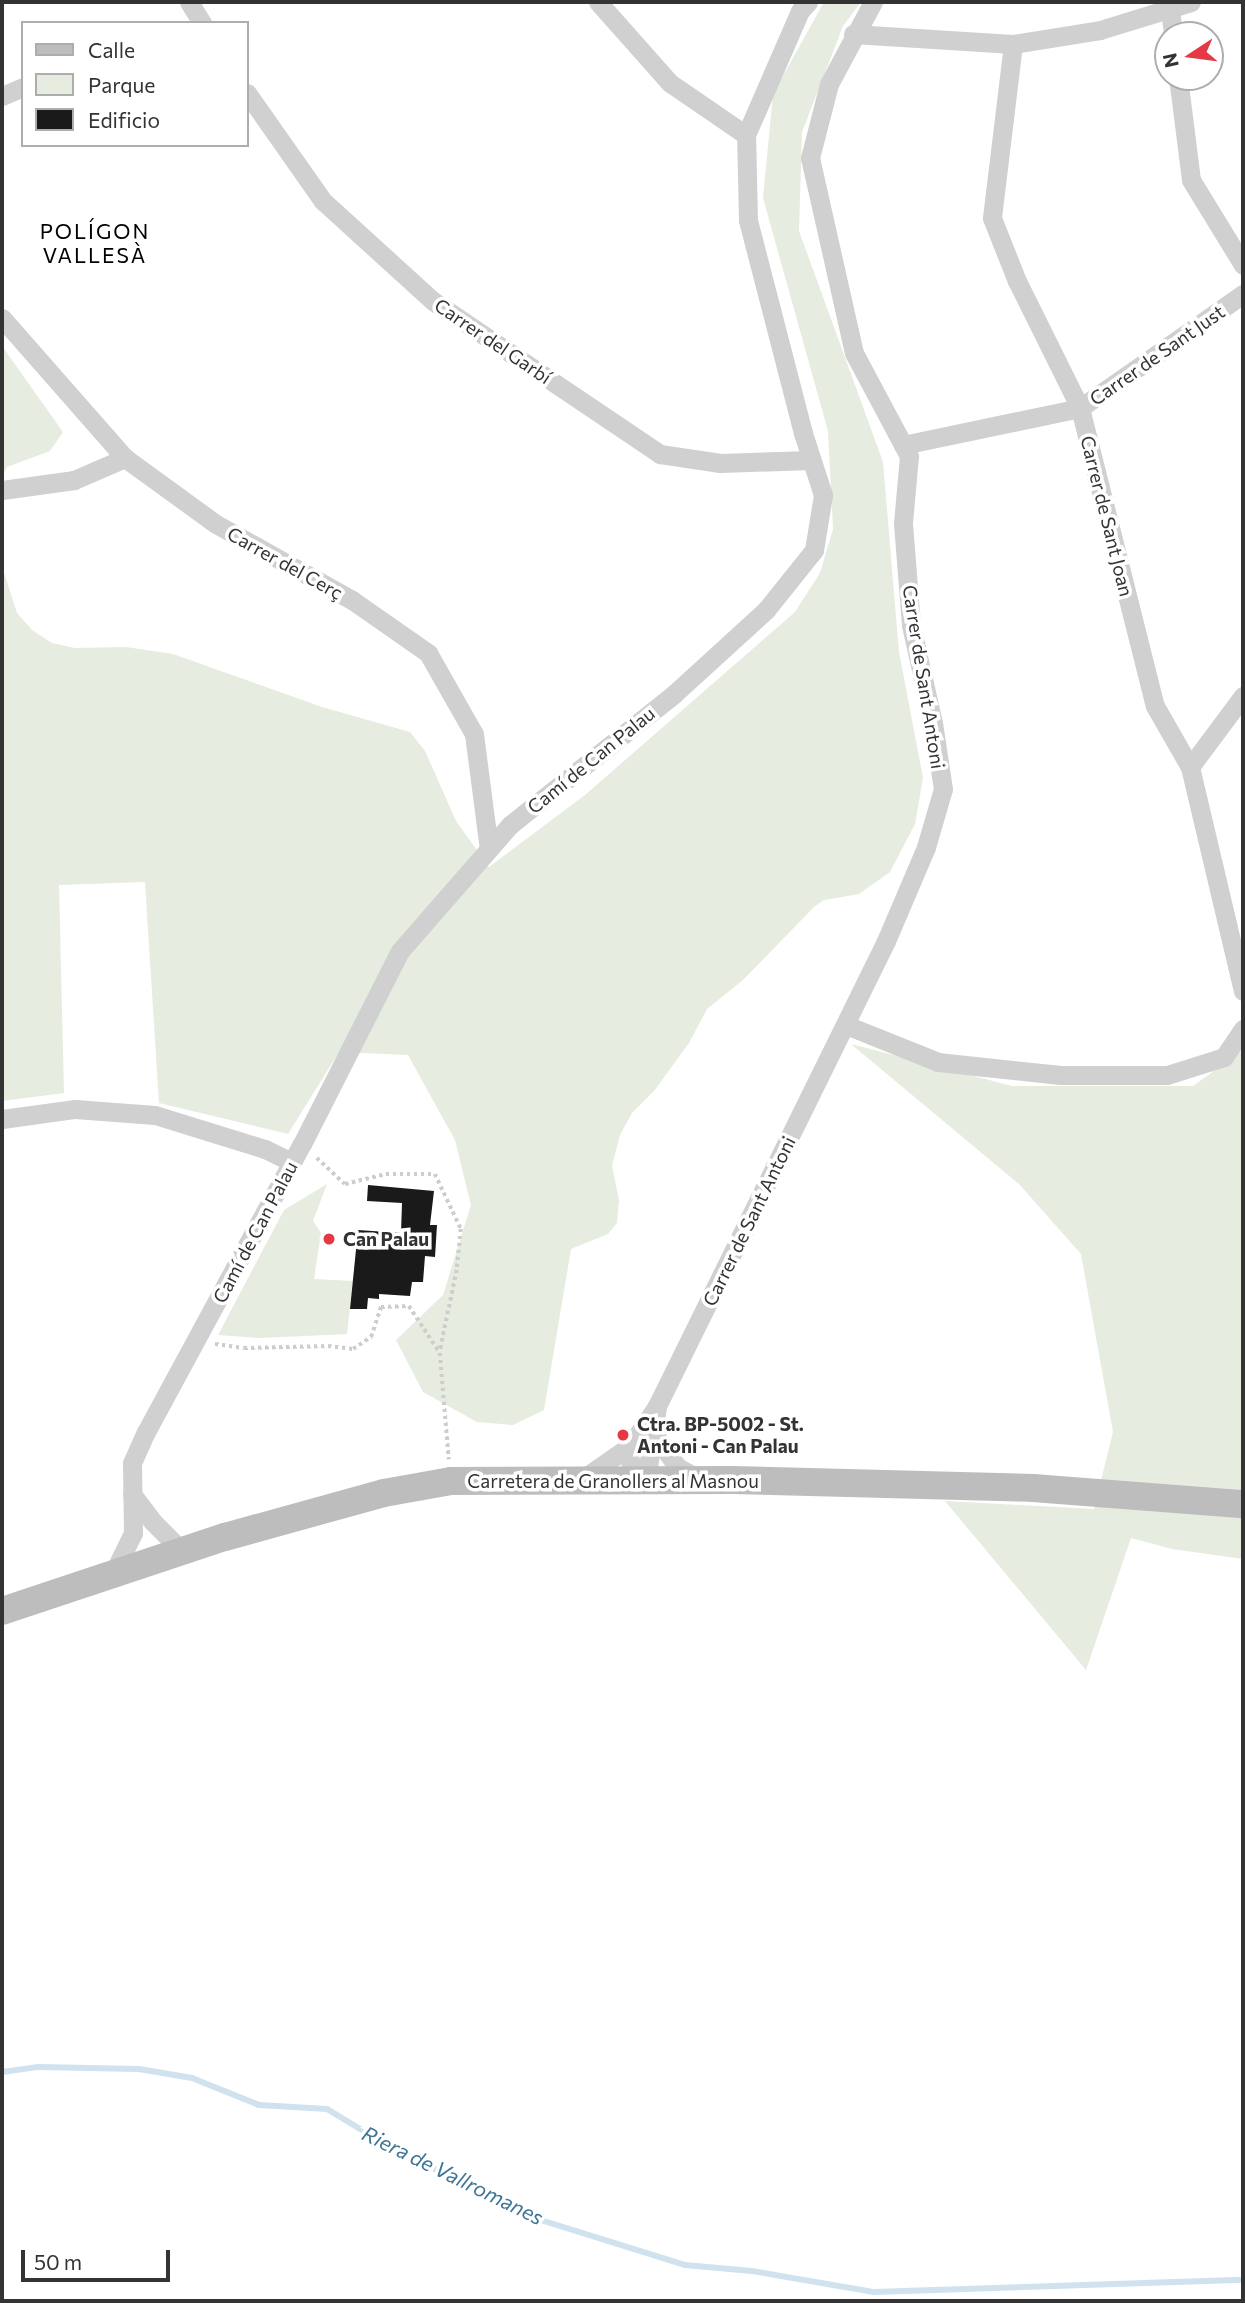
<!DOCTYPE html>
<meta charset="utf-8">
<style>
body{margin:0}
#map{position:relative;width:1245px;height:2303px;overflow:hidden;background:#fff;font-family:Commissioner,sans-serif}
div>[style]{position:absolute}
.green>*{inset:0;background:#e6ecdf}
.stream>*{height:6px;margin:-3px;padding:0 3px;transform-origin:3px;border-radius:3px;background:#cfe2ee}
.building>*{inset:0;background:#1a1a1a}
.path>*{height:3.5px;margin-top:-1.75px;transform-origin:0;background:repeating-linear-gradient(90deg,#cdcdcd 0 3.5px,transparent 0 7px)}
.street>*{height:19px;margin:-9.5px;padding:0 9.5px;transform-origin:9.5px;border-radius:9.5px;background:#d0d0d0}
.secondary>*{height:28px;margin:-14px;padding:0 14px;transform-origin:14px;border-radius:14px;background:#bdbdbd}
.dots>*{width:19px;height:19px;translate:-50% -50%;box-sizing:border-box;border:4px solid #fff;border-radius:50%}
span{translate:-50% -50%;white-space:nowrap;text-align:center;line-height:1.15;-webkit-text-stroke:7px #fff;paint-order:stroke}
.street-label{font-size:19px;color:#333}
.poi-label{font-size:19px;color:#333;font-weight:700}
.left{translate:0 -50%;text-align:left}
.neighbourhood-label{font-size:21px;color:#000;letter-spacing:2px}
.water-label{font-size:21px;color:#3f7597;font-style:italic}
.frame{position:absolute;inset:0;border:4px solid #333;pointer-events:none}
.legend{position:absolute;left:21px;top:21px;width:228px;height:126px;box-sizing:border-box;background:#fff;border:2px solid #adadad;margin:0;padding:9px 12px;list-style:none;font-size:21px;color:#333}
.legend li{display:flex;align-items:center;gap:14px;height:35px}
.legend b{width:35px;border:2px solid #adadad}
.north{position:absolute;left:1154px;top:21px;width:70px;height:70px;box-sizing:border-box;background:#fff;border:2px solid #adadad;border-radius:50%;rotate:257deg;font-size:19px;font-weight:700;line-height:28px;text-align:center;color:#333}
.north::after{content:'';display:block;margin:auto;width:24px;height:32px;background:#e63946;clip-path:polygon(50% 0,100% 100%,50% 72%,0 100%)}
.scale{position:absolute;left:21px;top:2250px;width:149px;height:32px;box-sizing:border-box;border:4px solid #333;border-top:0;padding-left:9px;font-size:21px;line-height:24px;white-space:nowrap;color:#333;-webkit-text-stroke:5px #fff;paint-order:stroke}
</style>
<div id="map">
<div class="green">
<i style="clip-path:polygon(824px 2px,861px 2px,843px 26px,802px 132px,799px 231px,883px 462px,899px 652px,923px 778px,915px 824px,890px 872px,859px 894px,824px 900px,815px 906px,743px 980px,707px 1009px,689px 1043px,654px 1091px,632px 1113px,620px 1135px,612px 1166px,619px 1200px,617px 1223px,608px 1234px,571px 1249px,544px 1410px,513px 1425px,477px 1422px,423px 1392px,396px 1340px,443px 1295px,471px 1205px,455px 1140px,408px 1055px,339px 1052px,288px 1134px,159px 1103px,145px 882px,59px 885px,64px 1093px,2px 1101px,2px 566px,17px 613px,32px 630px,52px 643px,75px 648px,126px 647px,173px 654px,322px 707px,410px 732px,425px 751px,456px 821px,489px 867px,585px 795px,795px 612px,820px 573px,833px 529px,828px 431px,763px 198px,773px 94px)"></i>
<i style="clip-path:polygon(2px 346px,63px 432px,50px 451px,7px 467px,2px 476px)"></i>
<i style="clip-path:polygon(851px 1044px,1012px 1086px,1193px 1086px,1243px 1050px,1243px 1559px,1172px 1549px,1131px 1538px,1086px 1670px,945px 1501px,1094px 1509px,1113px 1432px,1081px 1254px,1019px 1184px)"></i>
<i style="clip-path:polygon(327px 1184px,313px 1221px,321px 1233px,314px 1279px,353px 1281px,347px 1334px,261px 1338px,218px 1335px,284px 1210px)"></i>
</div>
<div class="stream">
<i style="left:2px;top:2072px;width:37px;rotate:-8deg"></i>
<i style="left:39px;top:2067px;width:100px;rotate:1.1deg"></i>
<i style="left:139px;top:2069px;width:54px;rotate:9.6deg"></i>
<i style="left:192px;top:2078px;width:72px;rotate:21.9deg"></i>
<i style="left:259px;top:2105px;width:68px;rotate:3.4deg"></i>
<i style="left:327px;top:2109px;width:68px;rotate:31.1deg"></i>
<i style="left:385px;top:2144px;width:163px;rotate:26.6deg"></i>
<i style="left:531px;top:2217px;width:161px;rotate:17.3deg"></i>
<i style="left:685px;top:2265px;width:67px;rotate:5.1deg"></i>
<i style="left:752px;top:2271px;width:124px;rotate:9.8deg"></i>
<i style="left:874px;top:2292px;width:369px;rotate:-1.9deg"></i>
</div>
<div class="building">
<i style="clip-path:polygon(368px 1185px,434px 1191px,430px 1225px,437px 1225px,435px 1257px,425px 1256px,423px 1282px,412px 1282px,410px 1296px,379px 1294px,379px 1299px,368px 1298px,367px 1309px,350px 1309px,358px 1230px,401px 1233px,402px 1203px,367px 1201px)"></i>
</div>
<div class="path">
<i style="left:317px;top:1158px;width:38px;rotate:43deg"></i>
<i style="left:345px;top:1184px;width:42px;rotate:-13.7deg"></i>
<i style="left:386px;top:1174px;width:49px"></i>
<i style="left:435px;top:1174px;width:61px;rotate:64.7deg"></i>
<i style="left:461px;top:1229px;width:41px;rotate:95.6deg"></i>
<i style="left:457px;top:1270px;width:83px;rotate:101.9deg"></i>
<i style="left:215px;top:1344px;width:29px;rotate:8deg"></i>
<i style="left:244px;top:1348px;width:84px;rotate:-1.4deg"></i>
<i style="left:328px;top:1346px;width:25px;rotate:7deg"></i>
<i style="left:353px;top:1349px;width:22px;rotate:-34deg"></i>
<i style="left:371px;top:1337px;width:32px;rotate:-72deg"></i>
<i style="left:381px;top:1307px;width:28px;rotate:-2deg"></i>
<i style="left:409px;top:1306px;width:56px;rotate:56.6deg"></i>
<i style="left:440px;top:1353px;width:107px;rotate:85.2deg"></i>
</div>
<div class="street">
<i style="left:189px;top:2px;width:25px;rotate:58deg"></i>
<i style="left:598px;top:2px;width:108px;rotate:48.4deg"></i>
<i style="left:670px;top:83px;width:92px;rotate:34.4deg"></i>
<i style="left:1170px;top:9px;width:26px;rotate:83deg"></i>
<i style="left:853px;top:34px;width:160px;rotate:3.6deg"></i>
<i style="left:1013px;top:44px;width:88px;rotate:-9.1deg"></i>
<i style="left:1100px;top:30px;width:95px;rotate:-17.1deg"></i>
<i style="left:1013px;top:44px;width:175px;rotate:96.9deg"></i>
<i style="left:992px;top:218px;width:68px;rotate:68.4deg"></i>
<i style="left:1017px;top:281px;width:142px;rotate:63.6deg"></i>
<i style="left:1080px;top:408px;width:307px;rotate:75.9deg"></i>
<i style="left:1155px;top:706px;width:70px;rotate:60.2deg"></i>
<i style="left:1190px;top:767px;width:230px;rotate:76.7deg"></i>
<i style="left:1178px;top:77px;width:104px;rotate:82.8deg"></i>
<i style="left:1191px;top:180px;width:100px;rotate:58.5deg"></i>
<i style="left:247px;top:93px;width:132px;rotate:54.9deg"></i>
<i style="left:323px;top:201px;width:149px;rotate:42.3deg"></i>
<i style="left:433px;top:301px;width:274px;rotate:34deg"></i>
<i style="left:660px;top:454px;width:61px;rotate:8.5deg"></i>
<i style="left:720px;top:463px;width:91px;rotate:-1.9deg"></i>
<i style="left:2px;top:96px;width:23px;rotate:-23deg"></i>
<i style="left:2px;top:318px;width:186px;rotate:48.7deg"></i>
<i style="left:125px;top:458px;width:112px;rotate:36deg"></i>
<i style="left:216px;top:524px;width:156px;rotate:29.2deg"></i>
<i style="left:352px;top:600px;width:93px;rotate:34.9deg"></i>
<i style="left:428px;top:653px;width:93px;rotate:60.4deg"></i>
<i style="left:474px;top:734px;width:116px;rotate:82.6deg"></i>
<i style="left:903px;top:445px;width:181px;rotate:-11.8deg"></i>
<i style="left:1080px;top:408px;width:199px;rotate:-35deg"></i>
<i style="left:2px;top:490px;width:73px;rotate:-7.9deg"></i>
<i style="left:74px;top:480px;width:56px;rotate:-23.3deg"></i>
<i style="left:1190px;top:767px;width:89px;rotate:-53.3deg"></i>
<i style="left:846px;top:1025px;width:99px;rotate:21.9deg"></i>
<i style="left:938px;top:1062px;width:123px;rotate:6.1deg"></i>
<i style="left:1060px;top:1075px;width:107px"></i>
<i style="left:1167px;top:1075px;width:60px;rotate:-17.5deg"></i>
<i style="left:1224px;top:1057px;width:34px;rotate:-56deg"></i>
<i style="left:2px;top:1119px;width:74px;rotate:-7.8deg"></i>
<i style="left:75px;top:1109px;width:80px;rotate:4.3deg"></i>
<i style="left:155px;top:1115px;width:115px;rotate:17.2deg"></i>
<i style="left:265px;top:1149px;width:30px;rotate:26deg"></i>
<i style="left:655px;top:1435px;width:39px;rotate:55deg"></i>
<i style="left:677px;top:1467px;width:24px;rotate:28deg"></i>
<i style="left:630px;top:1446px;width:13px;rotate:94deg"></i>
<i style="left:629px;top:1459px;width:24px;rotate:62deg"></i>
<i style="left:640px;top:1480px;width:9px;rotate:-41deg"></i>
<i style="left:647px;top:1474px;width:69px;rotate:-81.6deg"></i>
<i style="left:581px;top:1480px;width:60px;rotate:-34.8deg"></i>
<i style="left:630px;top:1446px;width:48px;rotate:-56deg"></i>
<i style="left:657px;top:1406px;width:518px;rotate:-63.78deg"></i>
<i style="left:886px;top:941px;width:102px;rotate:-66.9deg"></i>
<i style="left:926px;top:847px;width:60px;rotate:-73.7deg"></i>
<i style="left:943px;top:789px;width:67px;rotate:-98.6deg"></i>
<i style="left:933px;top:723px;width:100px;rotate:-102.7deg"></i>
<i style="left:911px;top:625px;width:102px;rotate:-94.5deg"></i>
<i style="left:903px;top:523px;width:67px;rotate:-84.9deg"></i>
<i style="left:909px;top:456px;width:117px;rotate:-118.1deg"></i>
<i style="left:854px;top:353px;width:200px;rotate:-102.7deg"></i>
<i style="left:810px;top:158px;width:76px;rotate:-75.6deg"></i>
<i style="left:829px;top:84px;width:93px;rotate:-61.8deg"></i>
<i style="left:132px;top:1494px;width:34px;rotate:53deg"></i>
<i style="left:152px;top:1521px;width:42px;rotate:45deg"></i>
<i style="left:113px;top:1574px;width:46px;rotate:-64deg"></i>
<i style="left:133px;top:1533px;width:70px;rotate:-90.8deg"></i>
<i style="left:132px;top:1463px;width:34px;rotate:-66deg"></i>
<i style="left:146px;top:1432px;width:328px;rotate:-61.6deg"></i>
<i style="left:302px;top:1144px;width:216px;rotate:-63.1deg"></i>
<i style="left:400px;top:951px;width:167px;rotate:-48.9deg"></i>
<i style="left:510px;top:825px;width:210px;rotate:-38.6deg"></i>
<i style="left:674px;top:694px;width:125px;rotate:-42.4deg"></i>
<i style="left:766px;top:610px;width:77px;rotate:-51.3deg"></i>
<i style="left:814px;top:550px;width:56px;rotate:-80.7deg"></i>
<i style="left:823px;top:495px;width:65px;rotate:-107.9deg"></i>
<i style="left:803px;top:433px;width:220px;rotate:-104.5deg"></i>
<i style="left:748px;top:220px;width:85px;rotate:-91.3deg"></i>
<i style="left:746px;top:135px;width:135px;rotate:-66.5deg"></i>
<i style="left:800px;top:11px;width:12px;rotate:-48deg"></i>
</div>
<div class="secondary">
<i style="left:2px;top:1611px;width:235px;rotate:-18.4deg"></i>
<i style="left:225px;top:1537px;width:165px;rotate:-15.5deg"></i>
<i style="left:384px;top:1493px;width:68px;rotate:-10.2deg"></i>
<i style="left:451px;top:1481px;width:281px;rotate:-0.2deg"></i>
<i style="left:732px;top:1480px;width:301px;rotate:1.5deg"></i>
<i style="left:1033px;top:1488px;width:211px;rotate:4.4deg"></i>
</div>
<div class="dots">
<i style="left:329px;top:1239px;background:#e63946"></i>
<i style="left:623px;top:1435px;background:#e63946"></i>
</div>
<div class="street-label">
<span style="left:493px;top:341px;rotate:34deg">Carrer del Garbí</span>
<span style="left:1157px;top:355px;rotate:-35deg">Carrer de Sant Just</span>
<span style="left:1107px;top:516px;rotate:76deg">Carrer de Sant Joan</span>
<span style="left:285px;top:563px;rotate:29deg">Carrer del Cerç</span>
<span style="left:924px;top:677px;rotate:81deg">Carrer de Sant Antoni</span>
<span style="left:591px;top:760px;rotate:-39deg">Camí de Can Palau</span>
<span style="left:749px;top:1221px;rotate:-64deg">Carrer de Sant Antoni</span>
<span style="left:255px;top:1232px;rotate:-62deg">Camí de Can Palau</span>
<span style="left:613px;top:1481px">Carretera de Granollers al Masnou</span>
</div>
<div class="poi-label">
<span class="left" style="left:343px;top:1239px">Can Palau</span>
<span class="left" style="left:637px;top:1435px">Ctra. BP-5002 - St.<br>Antoni - Can Palau</span>
</div>
<div class="neighbourhood-label">
<span style="left:95px;top:243px">POLÍGON<br>VALLESÀ</span>
</div>
<div class="water-label">
<span style="left:453px;top:2175px;rotate:26deg">Riera de Vallromanes</span>
</div>
<div class="frame"></div>
<ul class="legend">
<li><b style="height:9px;background:#bdbdbd"></b>Calle</li>
<li><b style="height:19px;background:#e6ecdf"></b>Parque</li>
<li><b style="height:19px;background:#1a1a1a"></b>Edificio</li>
</ul>
<div class="north">N</div>
<div class="scale">50 m</div>
</div>
